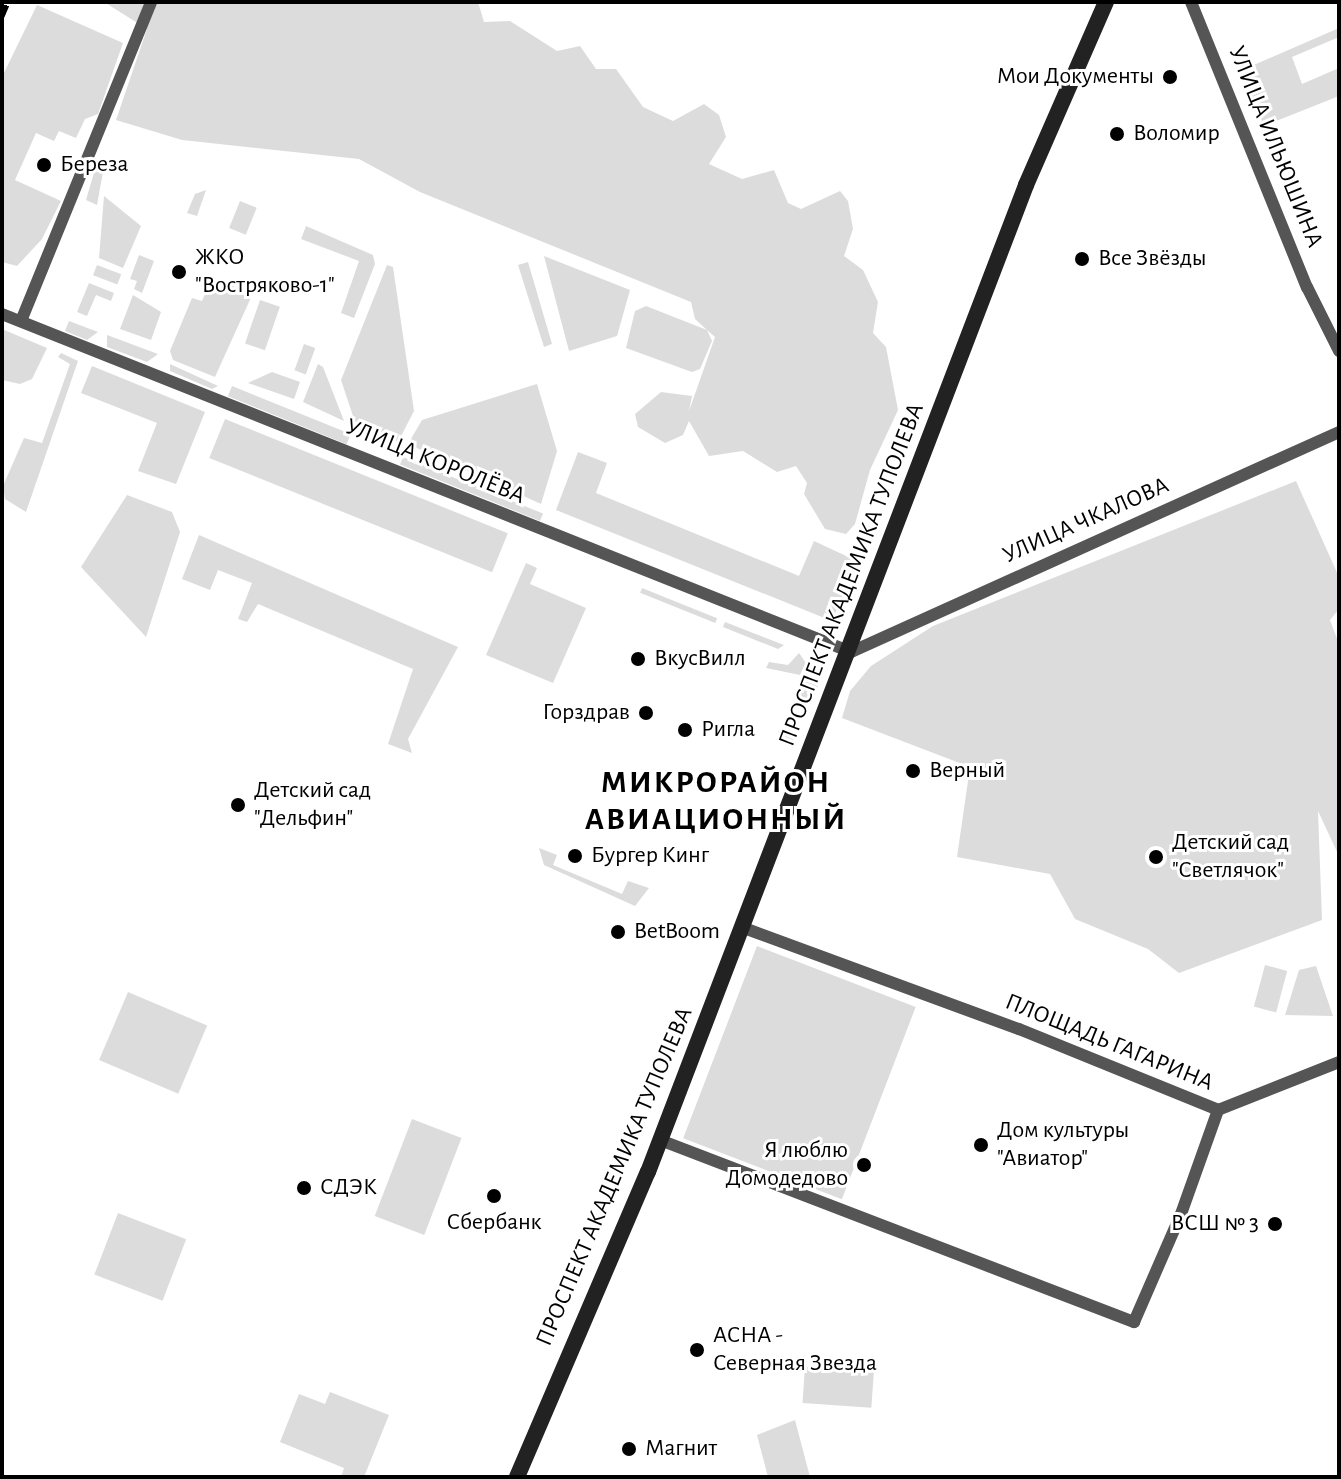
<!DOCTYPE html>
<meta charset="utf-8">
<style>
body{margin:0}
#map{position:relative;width:1341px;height:1479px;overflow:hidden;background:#fff;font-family:"Alegreya Sans",sans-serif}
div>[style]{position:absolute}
.green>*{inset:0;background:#dcdcdc;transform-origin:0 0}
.round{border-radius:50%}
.street>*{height:12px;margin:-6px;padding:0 6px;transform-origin:6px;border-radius:6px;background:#555}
.secondary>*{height:16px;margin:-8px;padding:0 8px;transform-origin:8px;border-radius:8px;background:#222}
.rail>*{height:5px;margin-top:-2.5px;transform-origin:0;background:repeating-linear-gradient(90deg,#000 0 12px,transparent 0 16px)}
.dots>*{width:22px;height:22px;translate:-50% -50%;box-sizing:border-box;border:4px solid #fff;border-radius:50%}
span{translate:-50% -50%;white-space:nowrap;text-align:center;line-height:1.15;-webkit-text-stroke:6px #fff;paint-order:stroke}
.poi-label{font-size:24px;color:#000}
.right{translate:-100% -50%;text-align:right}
.left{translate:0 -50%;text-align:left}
.street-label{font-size:24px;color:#000}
.district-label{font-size:32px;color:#000;font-weight:700;letter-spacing:2px}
.frame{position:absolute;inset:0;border:4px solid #000;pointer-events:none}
</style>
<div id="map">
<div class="green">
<i style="clip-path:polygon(104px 2px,478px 2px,484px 22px,510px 21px,557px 51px,580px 46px,596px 69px,616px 69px,643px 107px,673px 121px,704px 104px,719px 115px,726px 137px,709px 164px,742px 179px,774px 170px,788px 203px,801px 209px,840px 191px,848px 201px,853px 229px,844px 256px,863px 270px,878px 302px,873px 333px,886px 347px,898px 410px,870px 470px,855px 524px,846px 534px,825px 529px,804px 494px,807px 483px,796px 466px,777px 472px,743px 451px,709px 456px,689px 421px,683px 435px,665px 443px,638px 427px,635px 414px,661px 392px,692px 396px,689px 411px,715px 337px,707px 330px,712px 341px,700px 369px,692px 372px,626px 348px,635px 311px,646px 306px,707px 330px,695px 319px,691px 302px,420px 192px,359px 159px,182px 140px,116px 120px,147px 29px)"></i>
<i style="clip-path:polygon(37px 5px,123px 43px,98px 114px,85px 119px,76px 138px,59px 131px,54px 141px,36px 133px,15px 180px,61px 201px,42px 239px,17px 266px,2px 262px,2px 77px)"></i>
<i style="clip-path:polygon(1339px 28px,1339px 37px,1292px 57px,1302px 84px,1339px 68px,1339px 96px,1264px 126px,1240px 71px)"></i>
<i style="clip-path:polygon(98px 159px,105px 161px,97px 205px,86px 200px)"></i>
<i style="clip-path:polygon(206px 190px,197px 216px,187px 213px,195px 194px)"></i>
<i style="clip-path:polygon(104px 196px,141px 226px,123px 268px,99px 258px)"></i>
<i style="left:240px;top:201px;width:18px;height:29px;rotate:22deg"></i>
<i style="clip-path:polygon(306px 226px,373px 255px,375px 264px,354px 318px,341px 313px,359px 261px,301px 239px)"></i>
<i style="clip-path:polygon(139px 255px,154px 261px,142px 293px,134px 289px,137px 281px,130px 279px)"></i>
<i style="clip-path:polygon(544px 256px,630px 290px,617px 336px,569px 351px)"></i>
<i style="clip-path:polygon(528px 262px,552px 344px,544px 347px,518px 265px)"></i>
<i style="left:97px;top:265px;width:26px;height:11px;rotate:21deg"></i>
<i style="clip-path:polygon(387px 265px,393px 267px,414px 411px,398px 442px,355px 422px,341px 380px)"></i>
<i style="clip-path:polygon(212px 278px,253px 293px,215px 377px,173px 360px,170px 351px,192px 298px,202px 301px)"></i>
<i style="clip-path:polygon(89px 283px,114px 293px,111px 301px,96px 295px,87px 316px,77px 312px)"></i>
<i style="clip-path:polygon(133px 295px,161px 312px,151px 340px,120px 329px)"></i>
<i style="left:260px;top:300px;width:21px;height:46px;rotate:19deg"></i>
<i style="clip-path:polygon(69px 321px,98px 332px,87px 340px,65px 331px)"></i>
<i style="clip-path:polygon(2px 329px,47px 348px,32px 379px,20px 384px,2px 380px)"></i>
<i style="clip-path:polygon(107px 335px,158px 354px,147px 362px,107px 347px)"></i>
<i style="left:304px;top:344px;width:12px;height:28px;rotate:20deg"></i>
<i style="clip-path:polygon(61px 353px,78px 361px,26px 512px,5px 499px,3px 486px,24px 438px,42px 443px,70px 364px,58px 357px)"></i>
<i style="clip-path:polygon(170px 364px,218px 386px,212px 389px,170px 371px)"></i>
<i style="clip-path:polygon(318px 364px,323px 367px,344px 421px,303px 402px)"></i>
<i style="clip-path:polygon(92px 366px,205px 412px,176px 484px,138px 471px,157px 423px,81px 393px)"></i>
<i style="clip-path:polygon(272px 372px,300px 382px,294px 399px,248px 383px)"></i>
<i style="clip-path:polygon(537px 384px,557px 451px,541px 504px,408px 444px,422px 420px)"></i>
<i style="left:232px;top:386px;width:128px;height:11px;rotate:22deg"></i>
<i style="left:225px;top:419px;width:305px;height:42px;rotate:22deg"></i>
<i style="clip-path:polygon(578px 452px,607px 463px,596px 493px,799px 576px,814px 541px,857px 561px,832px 621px,556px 510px)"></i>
<i style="left:403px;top:457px;width:151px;height:8px;rotate:22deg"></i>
<i style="clip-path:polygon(1296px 481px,1339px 577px,1339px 609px,1330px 620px,1339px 644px,1339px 856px,1318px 811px,1322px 920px,1179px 973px,1148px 949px,1075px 919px,1050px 874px,957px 857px,970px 767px,842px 718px,850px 691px,871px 666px,933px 626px)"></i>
<i style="clip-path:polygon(127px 495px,172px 512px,180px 532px,146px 637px,81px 567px)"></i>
<i style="clip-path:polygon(199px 535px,458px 647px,408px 739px,412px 753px,388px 744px,413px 669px,258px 604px,247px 622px,238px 619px,252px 583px,218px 570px,210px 590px,182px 579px)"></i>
<i style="clip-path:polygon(526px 563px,537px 568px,530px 584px,586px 608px,553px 683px,486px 655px)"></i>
<i style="left:642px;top:588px;width:81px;height:5px;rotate:22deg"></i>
<i style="clip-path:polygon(725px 622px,784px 645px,778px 649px,723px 627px)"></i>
<i style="clip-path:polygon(799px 653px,806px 663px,800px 675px,766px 668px,769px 662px,788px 665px)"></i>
<i style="clip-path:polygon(817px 671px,823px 673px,812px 703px,802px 707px,797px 692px,807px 676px)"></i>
<i class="round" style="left:778px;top:725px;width:18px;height:18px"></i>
<i style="clip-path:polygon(539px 848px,557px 855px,553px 865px,622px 894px,628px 881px,649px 888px,635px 906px,544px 865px)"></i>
<i style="left:757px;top:946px;width:170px;height:206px;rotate:21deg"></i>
<i style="left:1265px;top:965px;width:23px;height:43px;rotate:15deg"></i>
<i style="clip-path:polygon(1316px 966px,1333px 1016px,1285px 1015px,1299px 970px)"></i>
<i style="left:128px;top:992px;width:86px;height:74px;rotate:23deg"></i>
<i style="left:412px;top:1119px;width:53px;height:104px;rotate:21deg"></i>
<i style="left:118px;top:1213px;width:73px;height:66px;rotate:21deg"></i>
<i style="left:805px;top:1367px;width:69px;height:36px;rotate:4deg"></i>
<i style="clip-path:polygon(330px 1392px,389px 1415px,364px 1477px,341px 1477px,344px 1468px,280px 1442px,299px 1394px,325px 1404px)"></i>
<i style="clip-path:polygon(795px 1420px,810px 1477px,768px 1477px,757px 1435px)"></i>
</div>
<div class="street">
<i style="left:1191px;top:2px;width:308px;rotate:67.9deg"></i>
<i style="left:1307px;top:287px;width:72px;rotate:63.4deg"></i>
<i style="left:2px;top:314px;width:914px;rotate:21.71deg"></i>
<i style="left:851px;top:652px;width:535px;rotate:-24.27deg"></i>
<i style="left:21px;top:321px;width:344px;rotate:-67.8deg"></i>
<i style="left:744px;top:928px;width:293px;rotate:20.2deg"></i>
<i style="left:1019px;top:1029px;width:215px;rotate:22.1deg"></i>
<i style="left:1218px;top:1110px;width:130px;rotate:-21.6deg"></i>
<i style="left:660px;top:1140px;width:508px;rotate:21.01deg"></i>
<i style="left:1134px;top:1322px;width:118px;rotate:-66.5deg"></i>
<i style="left:1181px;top:1214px;width:110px;rotate:-70.4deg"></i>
</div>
<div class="secondary">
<i style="left:517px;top:1477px;width:332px;rotate:-66.8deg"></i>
<i style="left:648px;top:1172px;width:1057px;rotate:-69.04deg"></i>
<i style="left:1026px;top:185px;width:200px;rotate:-66.4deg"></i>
</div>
<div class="rail">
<i style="left:2px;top:16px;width:15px;rotate:-67deg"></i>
</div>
<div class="dots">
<i style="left:1170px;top:77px;background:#000"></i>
<i style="left:1117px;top:134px;background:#000"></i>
<i style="left:44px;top:165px;background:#000"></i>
<i style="left:1082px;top:259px;background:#000"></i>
<i style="left:179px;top:272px;background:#000"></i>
<i style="left:638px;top:659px;background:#000"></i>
<i style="left:646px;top:713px;background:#000"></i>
<i style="left:685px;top:730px;background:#000"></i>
<i style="left:913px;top:771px;background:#000"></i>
<i style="left:238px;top:805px;background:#000"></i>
<i style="left:575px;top:856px;background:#000"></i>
<i style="left:1156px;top:857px;background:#000"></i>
<i style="left:618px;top:932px;background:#000"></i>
<i style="left:981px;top:1145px;background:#000"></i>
<i style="left:864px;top:1165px;background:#000"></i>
<i style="left:304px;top:1188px;background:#000"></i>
<i style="left:494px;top:1196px;background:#000"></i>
<i style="left:1275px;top:1224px;background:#000"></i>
<i style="left:697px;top:1350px;background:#000"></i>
<i style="left:629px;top:1449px;background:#000"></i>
</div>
<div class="poi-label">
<span class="right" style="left:1154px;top:77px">Мои Документы</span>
<span class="left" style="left:1133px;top:134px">Воломир</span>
<span class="left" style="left:60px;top:165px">Береза</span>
<span class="left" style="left:195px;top:272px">ЖКО<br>"Востряково-1"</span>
<span class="left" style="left:1098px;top:259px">Все Звёзды</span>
<span class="left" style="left:654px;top:659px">ВкусВилл</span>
<span class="right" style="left:630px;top:713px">Горздрав</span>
<span class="left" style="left:701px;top:730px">Ригла</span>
<span class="left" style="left:929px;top:771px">Верный</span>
<span class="left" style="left:254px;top:805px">Детский сад<br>"Дельфин"</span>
<span class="left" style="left:1172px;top:857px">Детский сад<br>"Светлячок"</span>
<span class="left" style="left:591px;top:856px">Бургер Кинг</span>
<span class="left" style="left:634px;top:932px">BetBoom</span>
<span class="left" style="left:997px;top:1145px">Дом культуры<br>"Авиатор"</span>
<span class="right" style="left:848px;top:1165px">Я люблю<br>Домодедово</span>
<span class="left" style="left:320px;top:1188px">СДЭК</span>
<span style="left:494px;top:1223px">Сбербанк</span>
<span class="right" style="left:1259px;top:1224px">ВСШ № 3</span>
<span class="left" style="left:713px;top:1350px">АСНА -<br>Северная Звезда</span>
<span class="left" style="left:645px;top:1449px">Магнит</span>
</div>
<div class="street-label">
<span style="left:1275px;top:147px;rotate:68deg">УЛИЦА ИЛЬЮШИНА</span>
<span style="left:435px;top:462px;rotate:22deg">УЛИЦА КОРОЛЁВА</span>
<span style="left:1086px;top:521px;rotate:-24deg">УЛИЦА ЧКАЛОВА</span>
<span style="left:852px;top:575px;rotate:-69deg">ПРОСПЕКТ АКАДЕМИКА ТУПОЛЕВА</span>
<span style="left:1109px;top:1043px;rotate:22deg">ПЛОЩАДЬ ГАГАРИНА</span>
<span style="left:615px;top:1177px;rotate:-67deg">ПРОСПЕКТ АКАДЕМИКА ТУПОЛЕВА</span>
</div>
<div class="district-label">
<span style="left:716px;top:801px">МИКРОРАЙОН<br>АВИАЦИОННЫЙ</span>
</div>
<div class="frame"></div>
</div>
